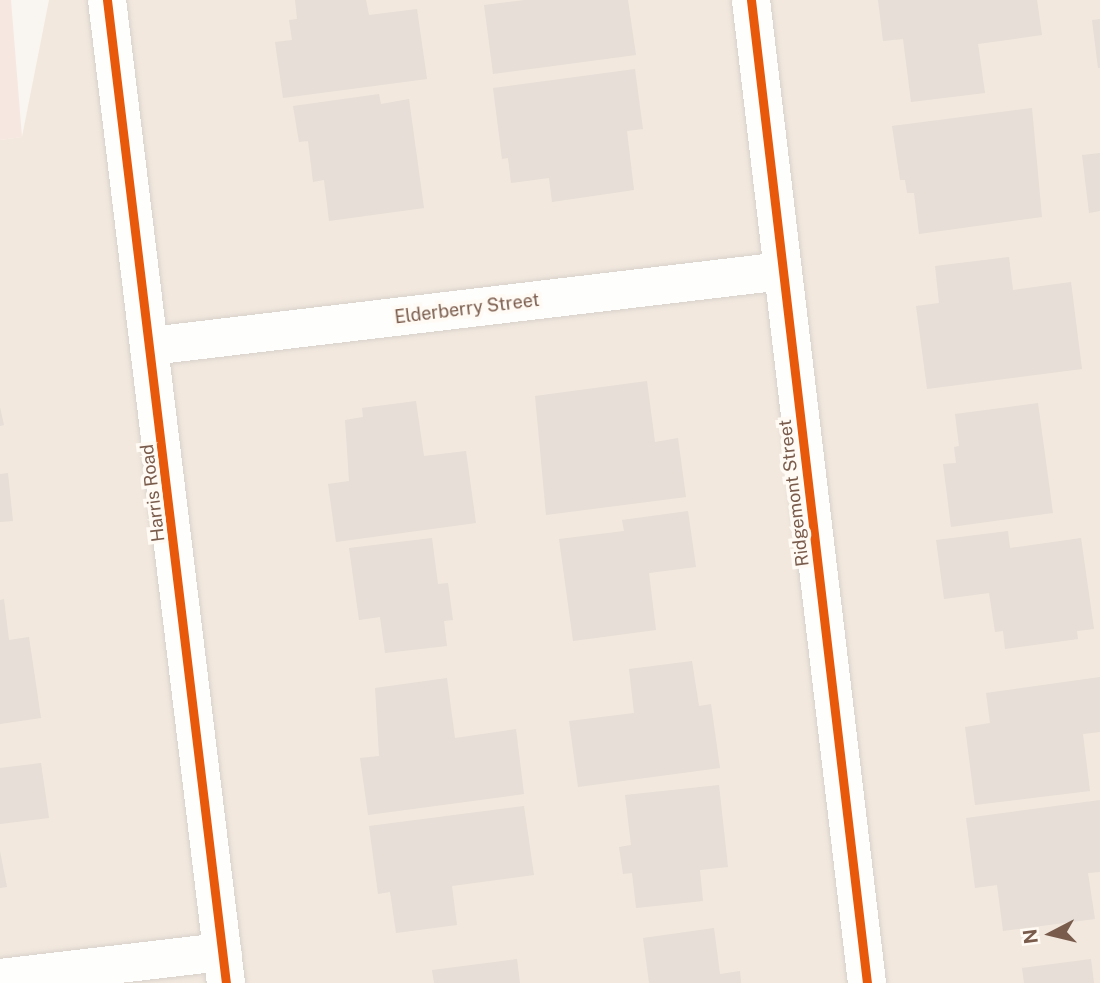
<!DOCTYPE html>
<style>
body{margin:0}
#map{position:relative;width:1100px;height:983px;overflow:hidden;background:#f9f5f0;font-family:"Public Sans",sans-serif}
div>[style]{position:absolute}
.residential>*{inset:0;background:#f2e8de}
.commercial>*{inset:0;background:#f6e8e1}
.building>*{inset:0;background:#e6ded7}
.roads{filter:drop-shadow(0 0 2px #d7d1cb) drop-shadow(0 0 2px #d7d1cb)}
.minor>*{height:38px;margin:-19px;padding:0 19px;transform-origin:19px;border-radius:19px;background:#fefefd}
.tertiary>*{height:38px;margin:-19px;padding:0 19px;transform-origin:19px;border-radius:19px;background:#fefefd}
.cycleway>*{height:9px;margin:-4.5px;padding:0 4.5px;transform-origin:4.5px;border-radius:4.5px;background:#e8590c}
span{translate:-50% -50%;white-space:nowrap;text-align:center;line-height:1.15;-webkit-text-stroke:7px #fffaf3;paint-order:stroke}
.street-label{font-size:18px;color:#7a5c4d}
.north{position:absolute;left:1016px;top:899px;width:70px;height:70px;-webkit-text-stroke:5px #fffaf3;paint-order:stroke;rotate:263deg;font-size:19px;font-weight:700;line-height:28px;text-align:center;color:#7a5c4d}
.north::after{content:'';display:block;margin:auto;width:24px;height:32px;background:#7a5c4d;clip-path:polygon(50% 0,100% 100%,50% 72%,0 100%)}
</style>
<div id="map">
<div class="residential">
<i style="clip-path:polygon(49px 0,1100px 0,1100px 983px,0 983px,0 140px,22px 137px)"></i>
</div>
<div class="commercial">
<i style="clip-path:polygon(0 0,11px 0,22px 137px,0 140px)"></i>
</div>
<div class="building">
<i style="clip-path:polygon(295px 0,366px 0,369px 15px,417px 9px,427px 79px,283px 98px,275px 42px,292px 40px,289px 20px,297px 19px)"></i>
<i style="clip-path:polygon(525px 0,628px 0,636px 55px,493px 74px,484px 5px)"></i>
<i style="clip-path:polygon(878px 0,1037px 0,1042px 35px,978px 44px,985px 93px,911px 102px,903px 39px,883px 41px)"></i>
<i style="clip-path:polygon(1100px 19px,1100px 68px,1098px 68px,1092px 20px)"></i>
<i style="clip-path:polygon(635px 69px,643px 129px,627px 131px,634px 190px,552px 202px,549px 178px,511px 183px,508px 158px,502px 159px,493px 88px)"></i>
<i style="clip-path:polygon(379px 94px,381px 104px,409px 99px,424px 208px,329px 221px,324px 180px,313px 182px,308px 141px,299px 142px,293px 106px)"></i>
<i style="clip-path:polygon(1032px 108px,1042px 217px,919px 234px,914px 193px,907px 193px,905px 180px,900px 180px,892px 126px)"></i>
<i style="clip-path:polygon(1100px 153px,1100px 211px,1089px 213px,1082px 155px)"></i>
<i style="clip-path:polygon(1009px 257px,1013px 290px,1071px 282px,1082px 369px,927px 389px,916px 306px,939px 303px,935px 266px)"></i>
<i style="clip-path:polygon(647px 381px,655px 442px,678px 438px,686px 497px,546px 515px,535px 396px)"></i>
<i style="clip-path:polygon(416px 401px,424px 456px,466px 451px,476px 523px,336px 542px,328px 484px,349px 481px,345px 420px,363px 417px,362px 408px)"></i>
<i style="clip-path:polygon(1038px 403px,1053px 513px,951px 527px,943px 464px,956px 463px,954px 447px,959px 446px,955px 414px)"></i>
<i style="clip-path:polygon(0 407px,4px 425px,0 426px)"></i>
<i style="clip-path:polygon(8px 473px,13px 521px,0 522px,0 474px)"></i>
<i style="clip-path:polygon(688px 511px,696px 567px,649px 573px,656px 630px,573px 641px,559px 539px,624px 531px,622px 520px)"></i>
<i style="clip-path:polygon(1008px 531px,1010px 548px,1081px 538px,1094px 629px,1077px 631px,1078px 639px,1005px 649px,1003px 631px,995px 632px,989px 593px,944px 599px,936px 540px)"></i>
<i style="clip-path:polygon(432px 538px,438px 584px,448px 583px,453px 620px,444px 621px,447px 646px,385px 653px,380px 617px,359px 620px,349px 548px)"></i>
<i style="clip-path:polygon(4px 599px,9px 640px,29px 637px,41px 718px,0 724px,0 600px)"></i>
<i style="clip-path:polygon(692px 661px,699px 706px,711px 704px,720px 768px,578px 787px,569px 721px,634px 713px,629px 669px)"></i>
<i style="clip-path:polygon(1100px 677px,1100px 732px,1083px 734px,1090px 791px,975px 805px,965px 727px,990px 723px,986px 693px)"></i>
<i style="clip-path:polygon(447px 678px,455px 738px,516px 729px,524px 794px,368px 815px,360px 758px,379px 756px,375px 688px)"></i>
<i style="clip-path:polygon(41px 763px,49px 818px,0 824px,0 768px)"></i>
<i style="clip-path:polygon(719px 785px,728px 867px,700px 870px,703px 901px,636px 908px,632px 873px,623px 874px,619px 847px,631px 845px,625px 795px)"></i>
<i style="clip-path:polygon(1100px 800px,1100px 872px,1088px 873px,1095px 919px,1003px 931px,997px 885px,975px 888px,966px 818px)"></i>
<i style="clip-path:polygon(524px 806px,534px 875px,452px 886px,457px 925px,396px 933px,390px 892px,378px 894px,369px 826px)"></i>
<i style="clip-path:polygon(0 851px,7px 887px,0 888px)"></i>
<i style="clip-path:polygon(714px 928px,720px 974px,740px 971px,741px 983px,649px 983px,643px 938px)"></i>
<i style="clip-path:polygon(517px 959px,520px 983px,434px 983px,432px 970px)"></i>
<i style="clip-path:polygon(1091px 959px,1094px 983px,1024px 983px,1022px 968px)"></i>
</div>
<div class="roads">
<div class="minor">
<i style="left:751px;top:0;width:990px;rotate:83.27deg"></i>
<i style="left:151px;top:346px;width:636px;rotate:-6.77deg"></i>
<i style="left:0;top:978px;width:224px;rotate:-6.7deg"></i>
</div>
<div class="tertiary">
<i style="left:107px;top:0;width:990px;rotate:83.1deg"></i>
</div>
</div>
<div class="cycleway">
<i style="left:107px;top:0;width:990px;rotate:83.1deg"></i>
<i style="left:751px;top:0;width:990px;rotate:83.27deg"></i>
</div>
<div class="street-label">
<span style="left:467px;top:309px;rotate:-7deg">Elderberry Street</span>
<span style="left:153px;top:493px;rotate:-97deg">Harris Road</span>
<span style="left:794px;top:493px;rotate:-97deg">Ridgemont Street</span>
</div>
<div class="north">N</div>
</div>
